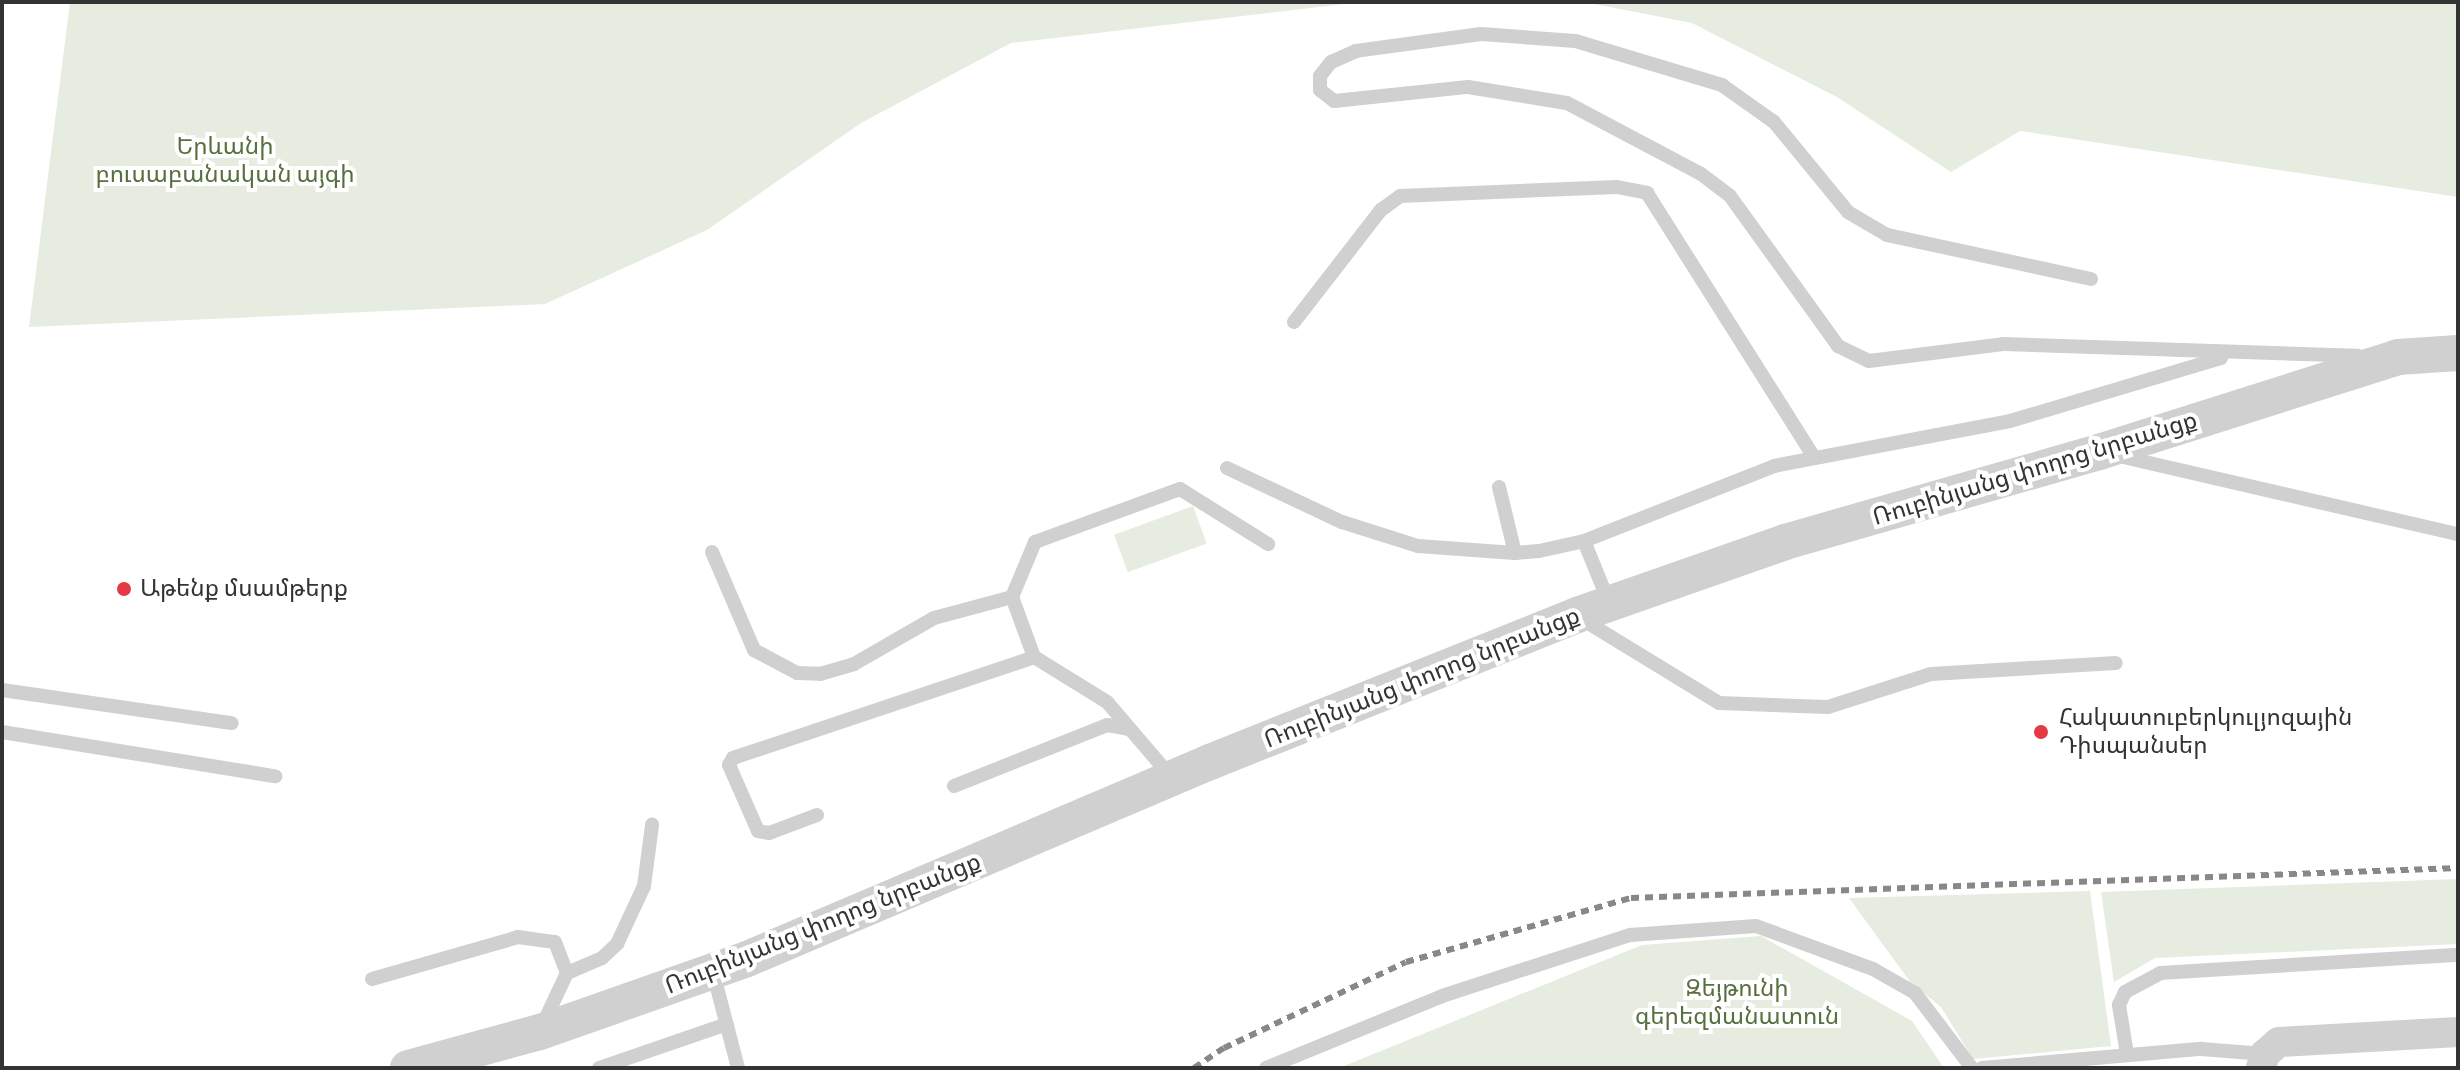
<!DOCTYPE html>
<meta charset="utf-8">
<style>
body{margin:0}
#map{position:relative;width:2460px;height:1070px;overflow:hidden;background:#fff;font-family:"Source Sans 3","Noto Sans Armenian",sans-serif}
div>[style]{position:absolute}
.green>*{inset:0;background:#e6ecdf;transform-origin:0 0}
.service>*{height:14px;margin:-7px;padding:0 7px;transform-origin:7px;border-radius:7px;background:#d0d0d0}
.minor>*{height:30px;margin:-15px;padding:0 15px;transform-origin:15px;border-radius:15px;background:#d0d0d0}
.tertiary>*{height:36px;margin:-18px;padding:0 18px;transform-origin:18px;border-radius:18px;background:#d0d0d0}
.rail>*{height:6px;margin-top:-3px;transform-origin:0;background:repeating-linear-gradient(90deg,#888 0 8px,transparent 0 14px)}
.dots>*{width:22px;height:22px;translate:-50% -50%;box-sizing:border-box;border:4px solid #fff;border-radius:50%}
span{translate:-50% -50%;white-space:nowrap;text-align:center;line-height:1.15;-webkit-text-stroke:8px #fff;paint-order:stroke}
.park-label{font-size:24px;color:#56703f}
.street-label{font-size:24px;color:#333}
.poi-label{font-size:24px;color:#333}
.left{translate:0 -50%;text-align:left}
.frame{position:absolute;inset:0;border:4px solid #333;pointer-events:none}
</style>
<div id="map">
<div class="green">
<i style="clip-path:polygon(70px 2px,1361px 2px,1011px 43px,861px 123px,707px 230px,545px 304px,29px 327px)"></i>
<i style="clip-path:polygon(1584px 2px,2458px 2px,2458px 197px,2020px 131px,1951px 172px,1837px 97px,1692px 23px)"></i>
<i style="left:1193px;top:506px;width:40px;height:84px;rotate:70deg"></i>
<i style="clip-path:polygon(2458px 879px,2458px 944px,2155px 958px,2114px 982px,2101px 892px)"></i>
<i style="clip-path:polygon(2090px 891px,2111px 1046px,1973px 1059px,1941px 1007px,1911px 983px,1849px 898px)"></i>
<i style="clip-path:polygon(1761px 936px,1912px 1021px,1944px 1068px,1339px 1068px,1642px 945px)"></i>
</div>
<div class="service">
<i style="left:2091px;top:279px;width:209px;rotate:-167.8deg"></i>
<i style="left:1887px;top:235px;width:45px;rotate:-149.5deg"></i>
<i style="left:1848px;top:212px;width:117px;rotate:-129.4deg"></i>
<i style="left:1774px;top:122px;width:64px;rotate:-144.6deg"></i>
<i style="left:1722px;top:85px;width:153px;rotate:-163.3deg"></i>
<i style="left:1575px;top:41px;width:94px;rotate:-175.7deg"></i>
<i style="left:1481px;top:34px;width:126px;rotate:172.3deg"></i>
<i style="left:1356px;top:51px;width:27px;rotate:156deg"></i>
<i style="left:1331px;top:62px;width:18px;rotate:128deg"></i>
<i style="left:1320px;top:76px;width:14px;rotate:90deg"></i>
<i style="left:1320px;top:90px;width:18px;rotate:38deg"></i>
<i style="left:1334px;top:101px;width:135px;rotate:-6deg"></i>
<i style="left:1468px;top:87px;width:100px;rotate:9.2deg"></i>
<i style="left:1567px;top:103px;width:152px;rotate:27.9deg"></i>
<i style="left:1701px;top:174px;width:36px;rotate:37deg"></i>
<i style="left:1730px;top:196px;width:185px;rotate:54.2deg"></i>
<i style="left:1838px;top:346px;width:34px;rotate:26deg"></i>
<i style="left:1869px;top:361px;width:135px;rotate:-7.2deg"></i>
<i style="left:2003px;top:344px;width:355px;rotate:1.9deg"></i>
<i style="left:1294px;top:322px;width:142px;rotate:-52.2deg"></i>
<i style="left:1381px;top:210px;width:24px;rotate:-36deg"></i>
<i style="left:1400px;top:196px;width:217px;rotate:-2.4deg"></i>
<i style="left:1617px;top:187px;width:31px;rotate:11deg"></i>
<i style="left:1647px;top:193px;width:312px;rotate:57.7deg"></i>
<i style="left:2119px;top:456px;width:348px;rotate:13deg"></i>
<i style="left:1227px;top:468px;width:127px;rotate:25.2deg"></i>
<i style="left:1342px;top:522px;width:80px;rotate:17.5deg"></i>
<i style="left:1418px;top:546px;width:97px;rotate:4.1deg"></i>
<i style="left:1499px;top:487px;width:68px;rotate:76.4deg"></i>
<i style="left:1515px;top:553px;width:24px;rotate:-5deg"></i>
<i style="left:1539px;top:551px;width:46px;rotate:-12.5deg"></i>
<i style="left:1584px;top:541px;width:204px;rotate:-21.5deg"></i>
<i style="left:1774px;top:466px;width:240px;rotate:-10.8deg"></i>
<i style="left:2010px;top:421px;width:220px;rotate:-16.6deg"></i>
<i style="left:1584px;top:541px;width:69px;rotate:67.9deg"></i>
<i style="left:712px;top:552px;width:107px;rotate:66.8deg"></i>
<i style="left:754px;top:650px;width:49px;rotate:28.1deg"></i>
<i style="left:797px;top:673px;width:23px;rotate:2deg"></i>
<i style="left:820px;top:674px;width:35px;rotate:-16deg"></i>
<i style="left:854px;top:664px;width:92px;rotate:-29.9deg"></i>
<i style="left:934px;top:618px;width:81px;rotate:-15.1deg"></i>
<i style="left:1580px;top:618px;width:163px;rotate:31.4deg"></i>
<i style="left:1719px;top:703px;width:109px;rotate:2.1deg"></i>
<i style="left:1828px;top:707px;width:108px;rotate:-17.8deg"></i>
<i style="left:1931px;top:674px;width:185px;rotate:-3.4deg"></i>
<i style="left:2px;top:690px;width:232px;rotate:8.2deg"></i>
<i style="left:2px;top:732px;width:277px;rotate:9.2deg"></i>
<i style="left:1172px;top:778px;width:100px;rotate:-130.5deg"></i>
<i style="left:1107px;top:702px;width:86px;rotate:-148.3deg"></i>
<i style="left:1034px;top:657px;width:64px;rotate:-110.1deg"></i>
<i style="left:1012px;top:597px;width:60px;rotate:-67.3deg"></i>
<i style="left:1035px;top:542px;width:154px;rotate:-20.1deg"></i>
<i style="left:1180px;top:489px;width:104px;rotate:32deg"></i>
<i style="left:954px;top:786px;width:165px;rotate:-21.7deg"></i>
<i style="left:1107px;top:725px;width:23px;rotate:10deg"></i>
<i style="left:817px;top:815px;width:51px;rotate:159.4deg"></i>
<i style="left:769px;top:833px;width:11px;rotate:-170deg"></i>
<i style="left:758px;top:831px;width:72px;rotate:-113.7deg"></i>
<i style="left:729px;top:765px;width:8px;rotate:-60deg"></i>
<i style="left:733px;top:758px;width:317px;rotate:-18.5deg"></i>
<i style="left:713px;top:972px;width:99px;rotate:75.4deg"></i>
<i style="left:567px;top:973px;width:38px;rotate:-23deg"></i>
<i style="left:602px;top:958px;width:21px;rotate:-43deg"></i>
<i style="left:617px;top:944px;width:64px;rotate:-65deg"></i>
<i style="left:644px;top:886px;width:62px;rotate:-82.5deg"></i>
<i style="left:372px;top:979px;width:152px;rotate:-16deg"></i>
<i style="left:518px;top:937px;width:37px;rotate:8deg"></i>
<i style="left:555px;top:942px;width:33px;rotate:69deg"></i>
<i style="left:567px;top:973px;width:61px;rotate:115.3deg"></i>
<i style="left:2127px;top:1054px;width:50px;rotate:-99.3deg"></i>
<i style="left:2119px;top:1005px;width:14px;rotate:-65deg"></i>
<i style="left:2125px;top:992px;width:40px;rotate:-28deg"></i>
<i style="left:2160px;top:973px;width:299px;rotate:-3.5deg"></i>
<i style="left:599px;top:1068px;width:135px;rotate:-19deg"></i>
<i style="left:1266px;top:1068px;width:190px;rotate:-22.2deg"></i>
<i style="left:1442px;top:996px;width:198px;rotate:-18deg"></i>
<i style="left:1630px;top:935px;width:126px;rotate:-4.1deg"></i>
<i style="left:1756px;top:926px;width:125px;rotate:20.2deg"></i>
<i style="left:1873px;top:969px;width:48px;rotate:29.7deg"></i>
<i style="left:1915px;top:993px;width:94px;rotate:52.8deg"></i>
<i style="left:1982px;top:1068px;width:220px;rotate:-5deg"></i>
<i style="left:2201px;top:1049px;width:64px;rotate:4.5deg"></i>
</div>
<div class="minor">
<i style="left:2261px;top:1068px;width:15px;rotate:-74deg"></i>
<i style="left:2265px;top:1054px;width:18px;rotate:-41deg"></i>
<i style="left:2279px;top:1042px;width:179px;rotate:-3.2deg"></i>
</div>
<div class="tertiary">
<i style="left:408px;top:1068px;width:137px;rotate:-15.3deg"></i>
<i style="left:540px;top:1032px;width:219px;rotate:-19.4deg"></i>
<i style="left:747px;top:959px;width:503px;rotate:-23.05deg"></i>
<i style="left:1210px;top:762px;width:395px;rotate:-21.8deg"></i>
<i style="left:1577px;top:615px;width:220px;rotate:-19.3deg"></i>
<i style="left:1785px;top:542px;width:327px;rotate:-16deg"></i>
<i style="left:2099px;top:452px;width:314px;rotate:-17.6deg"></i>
<i style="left:2398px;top:357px;width:60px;rotate:-3.8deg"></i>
</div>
<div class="rail">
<i style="left:1194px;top:1068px;width:36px;rotate:-34deg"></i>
<i style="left:1224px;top:1048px;width:201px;rotate:-25.3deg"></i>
<i style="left:1406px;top:962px;width:234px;rotate:-15.9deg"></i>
<i style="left:1631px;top:898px;width:828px;rotate:-2.08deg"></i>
</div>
<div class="dots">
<i style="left:124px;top:589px;background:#e63946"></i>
<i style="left:2041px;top:732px;background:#e63946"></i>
</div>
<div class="park-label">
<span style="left:225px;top:161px">Երևանի<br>բուսաբանական այգի</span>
<span style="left:1737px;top:1003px">Զեյթունի<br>գերեզմանատուն</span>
</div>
<div class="street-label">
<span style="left:2035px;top:469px;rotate:-17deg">Ռուբինյանց փողոց նրբանցք</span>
<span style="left:1422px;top:678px;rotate:-22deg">Ռուբինյանց փողոց նրբանցք</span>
<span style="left:823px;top:924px;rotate:-22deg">Ռուբինյանց փողոց նրբանցք</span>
</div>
<div class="poi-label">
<span class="left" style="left:140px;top:589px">Աթենք մսամթերք</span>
<span class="left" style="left:2059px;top:732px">Հակատուբերկուլյոզային<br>Դիսպանսեր</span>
</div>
<div class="frame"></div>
</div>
